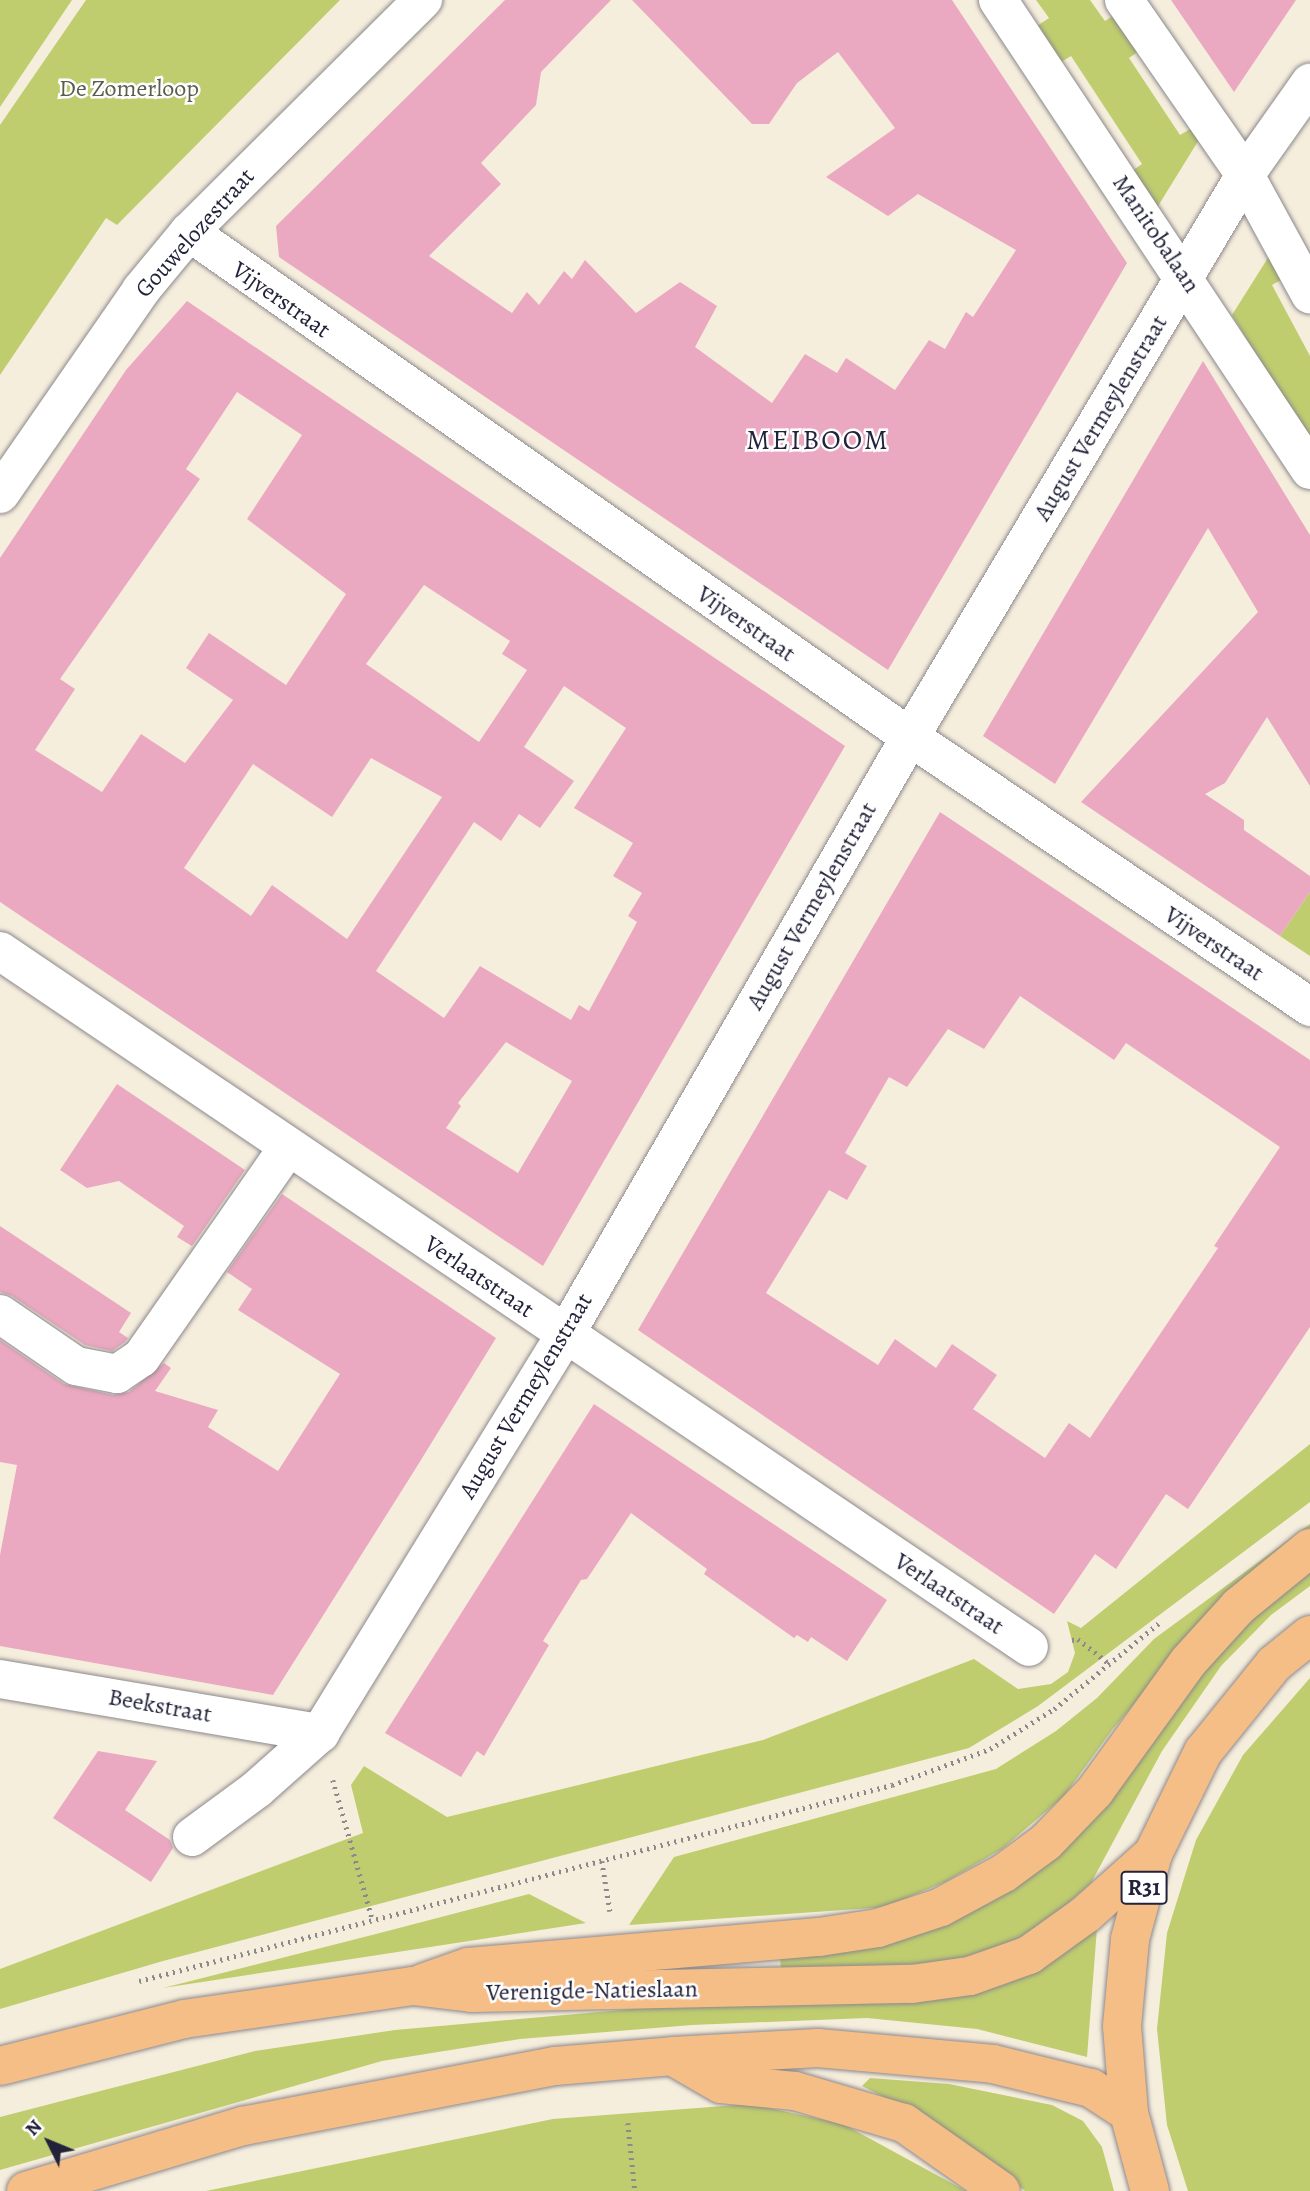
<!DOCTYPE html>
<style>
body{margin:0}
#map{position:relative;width:1310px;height:2191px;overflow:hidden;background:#f6eedd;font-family:Alegreya,serif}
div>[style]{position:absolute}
.green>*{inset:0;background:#bfcd6f}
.building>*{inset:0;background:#eaa9c1}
.path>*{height:4.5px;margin-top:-2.25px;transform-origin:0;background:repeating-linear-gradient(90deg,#8c888c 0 2px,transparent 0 7px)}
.roads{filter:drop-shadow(0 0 2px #8c888c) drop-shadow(0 0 2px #8c888c)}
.minor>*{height:38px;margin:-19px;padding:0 19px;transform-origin:19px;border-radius:19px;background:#fff}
.major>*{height:38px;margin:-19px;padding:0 19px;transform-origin:19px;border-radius:19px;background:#f6be87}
span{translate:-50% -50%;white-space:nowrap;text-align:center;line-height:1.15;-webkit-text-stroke:5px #fff;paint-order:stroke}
.shield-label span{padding:2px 5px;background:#fff;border:2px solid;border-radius:5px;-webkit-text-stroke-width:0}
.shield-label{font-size:23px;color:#22223b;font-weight:700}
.park-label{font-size:24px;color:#595e4d}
.street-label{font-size:24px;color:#22223b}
.quarter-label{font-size:28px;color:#22223b;letter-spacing:2px}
.north{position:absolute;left:14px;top:2107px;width:70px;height:70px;-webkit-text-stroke:5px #fff;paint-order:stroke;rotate:313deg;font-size:19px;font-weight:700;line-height:28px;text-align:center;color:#22223b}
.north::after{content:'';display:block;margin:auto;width:24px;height:32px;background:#22223b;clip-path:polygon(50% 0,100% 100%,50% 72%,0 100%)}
</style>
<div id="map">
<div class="green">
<i style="clip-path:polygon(0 0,72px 0,0 107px)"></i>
<i style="clip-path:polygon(86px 0,340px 0,117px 225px,106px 218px,0 375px,0 125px)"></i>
<i style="clip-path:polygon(1036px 0,1090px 0,1105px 21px,1117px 13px,1142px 49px,1129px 58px,1180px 135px,1192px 128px,1200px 138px,1155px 211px,1129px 173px,1142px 164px,1071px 56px,1058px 64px,1034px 28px,1049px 18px)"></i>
<i style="clip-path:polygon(1271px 253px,1281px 280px,1272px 285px,1310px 356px,1310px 442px,1232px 315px)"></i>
<i style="clip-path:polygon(1310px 892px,1310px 956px,1280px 936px)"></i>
<i style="clip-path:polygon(1310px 1444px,1310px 1502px,1038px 1706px,969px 1748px,163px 1961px,0 2009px,0 1969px,363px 1833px,351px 1785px,364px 1766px,447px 1817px,763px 1740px,974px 1659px,1018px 1689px,1051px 1684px,1068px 1672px,1075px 1653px,1067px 1621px,1081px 1628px)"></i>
<i style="clip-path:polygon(1310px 1524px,1310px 1529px,1228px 1594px,1112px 1730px,1064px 1796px,1002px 1849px,945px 1882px,885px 1907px,629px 1925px,674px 1857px,996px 1769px,1056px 1731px,1097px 1698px,1154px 1639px)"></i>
<i style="clip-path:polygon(1310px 1568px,1310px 1586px,1271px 1615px,1221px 1666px,1162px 1751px,1091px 1883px,1054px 1916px,1011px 1943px,948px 1962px,889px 1970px,781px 1969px,780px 1958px,983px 1903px,1243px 1623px)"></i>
<i style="clip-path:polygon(1310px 1678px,1310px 2191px,1188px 2191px,1167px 2125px,1157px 2029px,1167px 1933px,1196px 1840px,1243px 1755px)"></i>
<i style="clip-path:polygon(529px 1894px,586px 1923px,163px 1988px,376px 1934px)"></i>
<i style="clip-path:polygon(1097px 1928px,1087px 2057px,977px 2029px,867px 2018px,692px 2025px,520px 2039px,382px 2061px,0 2170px,0 2117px,255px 2051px,395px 2030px,724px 2001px,870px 2002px)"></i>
<i style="clip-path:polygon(870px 2078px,949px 2084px,1052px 2105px,1083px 2121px,1102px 2147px,1114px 2191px,1025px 2191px,944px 2128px,862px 2086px)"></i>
<i style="clip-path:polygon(750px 2104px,843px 2124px,966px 2191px,206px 2191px,553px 2119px)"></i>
</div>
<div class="building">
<i style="clip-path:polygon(505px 0,611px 0,541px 72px,536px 105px,481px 163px,501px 184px,429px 256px,512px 313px,527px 292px,539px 305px,564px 271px,572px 279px,585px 260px,636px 313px,680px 282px,717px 306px,695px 347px,772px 403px,805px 354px,837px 373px,846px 358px,895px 390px,929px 340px,945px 349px,966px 312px,973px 317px,1016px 250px,918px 194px,888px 216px,826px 177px,895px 128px,838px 52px,797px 83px,769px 124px,752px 124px,632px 0,952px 0,1127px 263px,888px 670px,279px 257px,276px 226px)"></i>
<i style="clip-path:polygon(1171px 0,1296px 0,1234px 92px)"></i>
<i style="clip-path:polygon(evenodd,187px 301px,845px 746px,543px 1266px,0 902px,0 558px,126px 370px,187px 301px,237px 392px,302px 435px,247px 519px,346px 594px,286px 685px,209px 633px,186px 668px,233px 700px,185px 763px,141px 734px,102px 792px,35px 750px,75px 689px,60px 679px,200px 479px,186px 469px,237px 392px,187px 301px,424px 585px,510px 641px,502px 654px,527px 670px,479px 742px,366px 664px,424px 585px,187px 301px,564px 686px,626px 728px,574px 808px,633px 843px,613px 876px,642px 893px,628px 916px,637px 922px,589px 1011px,579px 1005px,571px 1020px,480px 966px,444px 1018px,376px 971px,474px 822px,501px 841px,519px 814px,540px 828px,574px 781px,524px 747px,564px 686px,187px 301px,371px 758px,442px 797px,347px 939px,272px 885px,251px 916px,184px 868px,253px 764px,332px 817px,371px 758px,187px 301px,506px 1042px,572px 1081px,518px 1173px,446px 1128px,461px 1106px,458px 1103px,506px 1042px)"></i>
<i style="clip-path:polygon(1203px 361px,1310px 535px,1310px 786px,1267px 717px,1225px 783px,1205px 794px,1244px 820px,1244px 830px,1310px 876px,1310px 892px,1280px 936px,1081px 802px,1258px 612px,1208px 528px,1055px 784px,983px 736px)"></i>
<i style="clip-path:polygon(evenodd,940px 812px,1310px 1060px,1310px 1327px,1188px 1509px,1166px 1494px,1116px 1569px,1095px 1554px,1054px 1614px,638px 1330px,940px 812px,1020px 996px,1114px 1060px,1126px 1043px,1280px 1147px,1214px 1246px,1218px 1248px,1090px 1438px,1069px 1423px,1045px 1458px,973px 1409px,997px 1375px,952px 1344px,936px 1368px,895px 1339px,878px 1365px,766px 1293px,829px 1190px,847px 1200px,867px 1166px,845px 1153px,889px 1077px,907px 1087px,948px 1029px,984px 1049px,1020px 996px)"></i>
<i style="clip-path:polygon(117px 1084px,245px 1170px,192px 1246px,177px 1237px,184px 1226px,119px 1181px,87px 1188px,60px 1170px)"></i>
<i style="clip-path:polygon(282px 1194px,496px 1338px,416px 1468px,273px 1695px,0 1646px,0 1555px,17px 1465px,0 1462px,0 1340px,64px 1384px,113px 1395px,129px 1392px,164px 1363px,171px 1368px,155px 1391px,218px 1410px,208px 1427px,278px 1471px,340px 1374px,238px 1310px,252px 1289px,227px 1272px)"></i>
<i style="clip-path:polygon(0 1226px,131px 1313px,119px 1332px,128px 1338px,125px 1342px,112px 1351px,85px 1345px,12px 1296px,0 1292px)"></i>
<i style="clip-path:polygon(594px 1404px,887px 1600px,847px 1661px,811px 1637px,808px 1642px,797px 1635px,794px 1638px,704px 1574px,707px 1569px,631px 1513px,587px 1579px,581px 1580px,543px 1641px,549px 1645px,484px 1756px,477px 1751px,461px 1777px,385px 1733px)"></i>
<i style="clip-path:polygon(98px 1751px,157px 1761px,125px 1810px,170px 1840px,173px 1848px,151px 1882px,53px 1818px)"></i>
</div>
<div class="path">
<i style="left:1072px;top:1640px;width:6px;rotate:-9deg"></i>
<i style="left:1078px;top:1639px;width:42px;rotate:38.2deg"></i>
<i style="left:333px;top:1780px;width:147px;rotate:74.2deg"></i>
<i style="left:602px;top:1861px;width:51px;rotate:80.9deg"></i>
<i style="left:139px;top:1981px;width:778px;rotate:-14.59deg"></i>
<i style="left:892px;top:1785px;width:104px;rotate:-20.2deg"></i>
<i style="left:990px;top:1749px;width:75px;rotate:-32deg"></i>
<i style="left:1054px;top:1709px;width:136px;rotate:-39.3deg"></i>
<i style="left:628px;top:2123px;width:68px;rotate:84.1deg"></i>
</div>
<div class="roads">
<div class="minor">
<i style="left:998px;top:0;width:564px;rotate:56.42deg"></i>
<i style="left:1124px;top:0;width:213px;rotate:55.3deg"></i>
<i style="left:1245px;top:175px;width:136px;rotate:61.4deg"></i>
<i style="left:189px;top:232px;width:880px;rotate:35.01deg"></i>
<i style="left:910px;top:737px;width:483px;rotate:34deg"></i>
<i style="left:0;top:494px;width:248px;rotate:-55.3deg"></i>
<i style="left:141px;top:290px;width:75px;rotate:-50.4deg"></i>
<i style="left:189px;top:232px;width:330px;rotate:-44.8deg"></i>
<i style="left:0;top:951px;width:1242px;rotate:34.07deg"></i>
<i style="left:0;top:1314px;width:92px;rotate:34.4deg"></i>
<i style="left:76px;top:1366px;width:42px;rotate:11deg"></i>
<i style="left:117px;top:1374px;width:29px;rotate:-34deg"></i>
<i style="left:141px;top:1358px;width:257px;rotate:-55.1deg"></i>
<i style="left:0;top:1679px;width:325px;rotate:9.6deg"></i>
<i style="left:192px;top:1837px;width:81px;rotate:-36.4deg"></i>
<i style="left:257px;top:1789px;width:84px;rotate:-41.6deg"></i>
<i style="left:320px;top:1733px;width:467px;rotate:-58.4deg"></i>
<i style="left:565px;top:1335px;width:690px;rotate:-60.02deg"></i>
<i style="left:910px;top:737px;width:654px;rotate:-59.2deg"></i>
<i style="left:1245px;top:175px;width:113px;rotate:-54.8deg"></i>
</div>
<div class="major">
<i style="left:423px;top:1983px;width:48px;rotate:-19.6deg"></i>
<i style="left:468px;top:1967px;width:352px;rotate:-4.9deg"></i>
<i style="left:819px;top:1937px;width:60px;rotate:-8.7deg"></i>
<i style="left:878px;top:1928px;width:66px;rotate:-18.4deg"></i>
<i style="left:941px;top:1907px;width:72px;rotate:-28.4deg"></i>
<i style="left:1004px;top:1873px;width:52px;rotate:-36.4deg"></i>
<i style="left:1046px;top:1842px;width:71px;rotate:-46.1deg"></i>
<i style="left:1095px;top:1791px;width:159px;rotate:-54.2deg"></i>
<i style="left:1188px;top:1662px;width:76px;rotate:-47.7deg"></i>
<i style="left:1239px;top:1606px;width:92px;rotate:-39.2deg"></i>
<i style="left:674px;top:2057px;width:54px;rotate:29.9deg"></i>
<i style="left:721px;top:2084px;width:74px;rotate:5.4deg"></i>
<i style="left:795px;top:2091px;width:114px;rotate:16.4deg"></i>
<i style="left:904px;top:2123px;width:118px;rotate:35deg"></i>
<i style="left:0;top:2066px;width:190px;rotate:-14.3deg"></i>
<i style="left:184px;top:2019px;width:231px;rotate:-8.2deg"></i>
<i style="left:413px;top:1986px;width:59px;rotate:6.8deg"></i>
<i style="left:472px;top:1993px;width:440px;rotate:-1.2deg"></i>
<i style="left:912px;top:1984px;width:59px;rotate:-7.9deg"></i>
<i style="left:970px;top:1976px;width:63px;rotate:-19.6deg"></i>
<i style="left:1029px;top:1955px;width:70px;rotate:-35.7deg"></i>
<i style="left:1086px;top:1914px;width:90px;rotate:-41.8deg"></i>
<i style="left:26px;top:2191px;width:227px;rotate:-16.7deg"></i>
<i style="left:243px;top:2126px;width:318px;rotate:-10.9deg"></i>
<i style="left:555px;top:2066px;width:118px;rotate:-4.8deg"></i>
<i style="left:673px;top:2056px;width:145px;rotate:-3.2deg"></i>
<i style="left:818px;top:2048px;width:176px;rotate:5.2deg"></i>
<i style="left:993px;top:2064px;width:101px;rotate:13.8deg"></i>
<i style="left:1091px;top:2088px;width:45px;rotate:33.3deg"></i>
<i style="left:1150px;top:2191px;width:81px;rotate:-105.1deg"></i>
<i style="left:1129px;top:2113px;width:87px;rotate:-94.6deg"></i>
<i style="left:1122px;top:2026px;width:87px;rotate:-84.7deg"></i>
<i style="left:1130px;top:1939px;width:88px;rotate:-74.9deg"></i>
<i style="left:1153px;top:1854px;width:114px;rotate:-63.9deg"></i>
<i style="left:1203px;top:1752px;width:113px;rotate:-51.1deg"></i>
<i style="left:1274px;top:1664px;width:46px;rotate:-38.9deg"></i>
</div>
</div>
<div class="shield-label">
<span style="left:1144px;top:1888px">R31</span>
</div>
<div class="park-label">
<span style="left:129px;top:89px">De Zomerloop</span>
</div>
<div class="street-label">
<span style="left:195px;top:233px;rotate:-48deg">Gouwelozestraat</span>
<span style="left:1156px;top:234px;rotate:56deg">Manitobalaan</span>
<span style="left:281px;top:300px;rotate:35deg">Vijverstraat</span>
<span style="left:1101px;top:418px;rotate:-59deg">August Vermeylenstraat</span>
<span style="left:746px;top:624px;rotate:35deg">Vijverstraat</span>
<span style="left:812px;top:906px;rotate:-60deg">August Vermeylenstraat</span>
<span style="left:1214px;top:944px;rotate:34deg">Vijverstraat</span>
<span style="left:479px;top:1277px;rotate:34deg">Verlaatstraat</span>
<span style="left:526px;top:1396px;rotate:-59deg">August Vermeylenstraat</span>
<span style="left:949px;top:1594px;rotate:34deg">Verlaatstraat</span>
<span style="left:160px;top:1706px;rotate:10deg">Beekstraat</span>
<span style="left:592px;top:1991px;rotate:-1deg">Verenigde-Natieslaan</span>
</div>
<div class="quarter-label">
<span style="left:818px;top:440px">MEIBOOM</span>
</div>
<div class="north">N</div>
</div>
